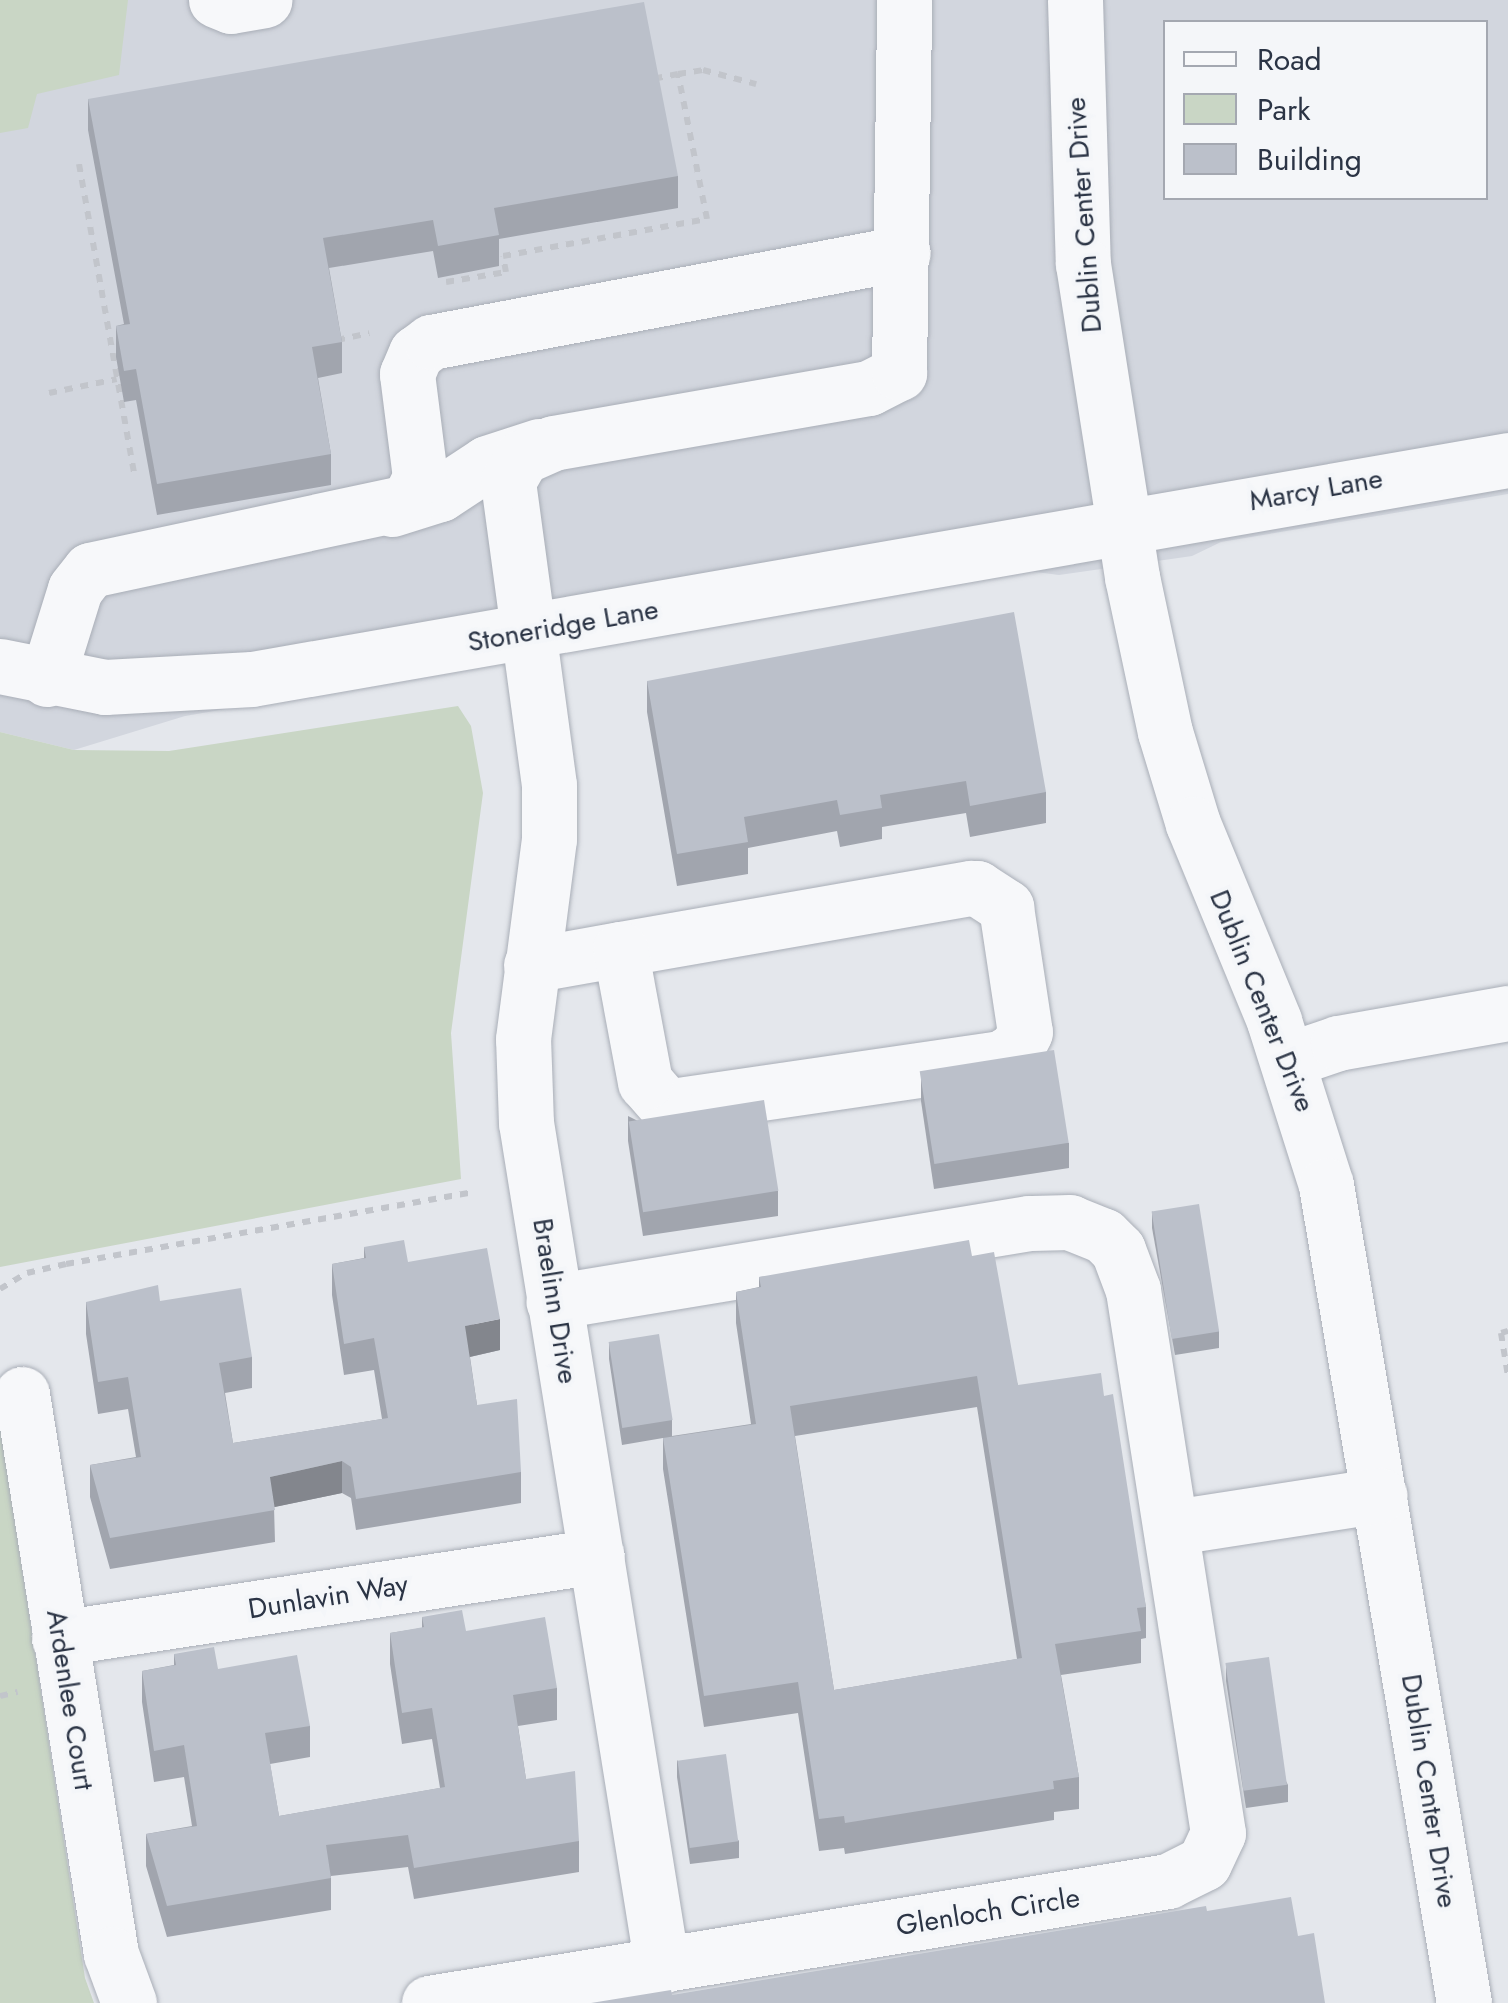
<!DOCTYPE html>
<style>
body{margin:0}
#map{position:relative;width:1508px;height:2003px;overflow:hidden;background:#e4e7ec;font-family:Jost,sans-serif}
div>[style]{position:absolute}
.built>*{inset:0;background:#d2d6de}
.green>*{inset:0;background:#c9d6c5}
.path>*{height:6px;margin-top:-3px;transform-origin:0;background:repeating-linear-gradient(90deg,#c2c5cb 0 8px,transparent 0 16px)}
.roads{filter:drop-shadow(0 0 2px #a9aeb7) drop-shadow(0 0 2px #a9aeb7)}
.minor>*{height:55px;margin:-27.5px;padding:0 27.5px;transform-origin:27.5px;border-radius:27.5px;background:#f7f8fa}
.wall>*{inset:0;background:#a1a5ae}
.shaded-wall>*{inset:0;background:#83868d}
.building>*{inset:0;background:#bbc0ca;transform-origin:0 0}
span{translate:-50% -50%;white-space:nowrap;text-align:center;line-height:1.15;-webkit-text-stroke:8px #f4f6f9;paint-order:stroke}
.street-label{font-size:28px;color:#2b3445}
.legend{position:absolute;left:1163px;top:20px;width:325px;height:180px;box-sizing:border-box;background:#f4f6f9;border:2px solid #a4a8b1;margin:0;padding:12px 18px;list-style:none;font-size:30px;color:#2b3445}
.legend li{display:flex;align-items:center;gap:20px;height:50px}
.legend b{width:50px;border:2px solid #a4a8b1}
</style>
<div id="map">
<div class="built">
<i style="clip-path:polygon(evenodd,0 0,1508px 0,1508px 494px,1221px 542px,1192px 556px,1059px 575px,1028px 571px,185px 716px,74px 750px,0 732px,0 0,1166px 22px,1486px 22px,1486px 198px,1166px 198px,1166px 22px)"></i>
</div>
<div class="green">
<i style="clip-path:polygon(0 0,128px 0,119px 75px,37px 94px,28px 128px,0 133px)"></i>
<i style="clip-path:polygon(458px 706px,471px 726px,483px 793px,451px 1033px,461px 1179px,0 1267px,0 732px,74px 750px,169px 751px)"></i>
<i style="clip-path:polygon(0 1425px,85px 1978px,94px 2003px,0 2003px)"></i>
</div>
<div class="path">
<i style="left:678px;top:74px;width:25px;rotate:-9deg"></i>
<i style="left:703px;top:70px;width:55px;rotate:14.8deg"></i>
<i style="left:79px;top:164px;width:318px;rotate:79.9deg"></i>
<i style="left:446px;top:282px;width:61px;rotate:-9.5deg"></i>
<i style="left:506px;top:272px;width:16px;rotate:-101deg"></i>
<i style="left:503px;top:256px;width:207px;rotate:-10.3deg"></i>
<i style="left:707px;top:219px;width:148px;rotate:-101.3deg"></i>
<i style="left:678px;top:74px;width:25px;rotate:169deg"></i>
<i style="left:337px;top:340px;width:33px;rotate:-12deg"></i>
<i style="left:49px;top:393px;width:69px;rotate:-11.6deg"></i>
<i style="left:0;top:1289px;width:31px;rotate:-31deg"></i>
<i style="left:27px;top:1273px;width:40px;rotate:-13deg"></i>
<i style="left:66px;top:1264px;width:410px;rotate:-10deg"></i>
<i style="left:1508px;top:1331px;width:7px;rotate:164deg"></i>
<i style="left:1501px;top:1333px;width:44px;rotate:80.8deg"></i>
<i style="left:0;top:1696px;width:18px;rotate:-13deg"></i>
</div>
<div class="roads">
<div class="minor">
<i style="left:216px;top:0;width:16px;rotate:22deg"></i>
<i style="left:231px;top:6px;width:34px;rotate:-10deg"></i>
<i style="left:1075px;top:0;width:264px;rotate:88.3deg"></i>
<i style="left:1083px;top:264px;width:317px;rotate:81.1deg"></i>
<i style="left:1132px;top:577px;width:158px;rotate:78deg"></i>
<i style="left:1165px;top:732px;width:96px;rotate:73.1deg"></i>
<i style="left:1193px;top:824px;width:213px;rotate:67.6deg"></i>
<i style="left:1274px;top:1021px;width:172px;rotate:72.4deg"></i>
<i style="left:1326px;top:1185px;width:830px;rotate:80.42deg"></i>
<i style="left:392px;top:509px;width:50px;rotate:-17.4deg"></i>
<i style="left:440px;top:494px;width:56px;rotate:-33.4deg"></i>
<i style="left:487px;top:463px;width:55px;rotate:-18.1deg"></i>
<i style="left:0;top:666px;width:107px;rotate:11.3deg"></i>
<i style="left:105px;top:687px;width:147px;rotate:-3.1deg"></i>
<i style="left:252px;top:679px;width:1275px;rotate:-9.89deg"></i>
<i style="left:47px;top:679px;width:94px;rotate:-72.7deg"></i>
<i style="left:75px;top:589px;width:24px;rotate:-52deg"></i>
<i style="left:90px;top:570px;width:325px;rotate:-12.1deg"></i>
<i style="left:408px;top:502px;width:28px;rotate:-64deg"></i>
<i style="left:420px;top:477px;width:104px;rotate:-97.2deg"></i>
<i style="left:407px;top:374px;width:23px;rotate:-67deg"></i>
<i style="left:416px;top:353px;width:19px;rotate:-36deg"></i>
<i style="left:431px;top:342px;width:480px;rotate:-10.7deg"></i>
<i style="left:531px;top:965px;width:90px;rotate:-10.2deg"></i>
<i style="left:620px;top:949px;width:356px;rotate:-9.9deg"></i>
<i style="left:971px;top:888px;width:6px"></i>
<i style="left:977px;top:888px;width:35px;rotate:33deg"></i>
<i style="left:1006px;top:907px;width:126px;rotate:81.4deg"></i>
<i style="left:1025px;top:1032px;width:18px;rotate:117deg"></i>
<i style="left:1017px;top:1048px;width:19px;rotate:148deg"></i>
<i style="left:1001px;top:1058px;width:338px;rotate:171.7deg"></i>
<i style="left:667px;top:1107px;width:33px;rotate:-131deg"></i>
<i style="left:645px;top:1082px;width:135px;rotate:-100.6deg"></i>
<i style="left:1288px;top:1060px;width:53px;rotate:-18.8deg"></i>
<i style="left:1338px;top:1043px;width:173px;rotate:-10deg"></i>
<i style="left:22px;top:1394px;width:567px;rotate:80.97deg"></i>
<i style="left:111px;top:1954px;width:52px;rotate:69.8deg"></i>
<i style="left:1174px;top:1527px;width:208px;rotate:-8.8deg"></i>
<i style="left:59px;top:1638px;width:544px;rotate:-8.67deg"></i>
<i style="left:662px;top:1966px;width:854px;rotate:-99.16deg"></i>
<i style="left:526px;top:1123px;width:84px;rotate:-92deg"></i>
<i style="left:523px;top:1039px;width:202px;rotate:-82.6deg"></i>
<i style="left:549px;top:839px;width:54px;rotate:-90deg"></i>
<i style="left:549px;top:785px;width:307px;rotate:-97.7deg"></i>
<i style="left:508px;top:481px;width:28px;rotate:-60deg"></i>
<i style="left:522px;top:457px;width:34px;rotate:-24deg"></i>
<i style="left:553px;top:443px;width:321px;rotate:-9.9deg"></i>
<i style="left:869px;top:388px;width:34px;rotate:-27deg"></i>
<i style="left:899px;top:373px;width:373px;rotate:-89.2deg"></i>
<i style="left:429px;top:2003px;width:749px;rotate:-9.37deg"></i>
<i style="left:1168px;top:1881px;width:40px;rotate:-26.6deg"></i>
<i style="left:1204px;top:1863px;width:33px;rotate:-65deg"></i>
<i style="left:1218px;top:1833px;width:550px;rotate:-98.9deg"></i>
<i style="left:1133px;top:1290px;width:43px;rotate:-110.6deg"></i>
<i style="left:1118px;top:1250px;width:20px;rotate:-135deg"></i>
<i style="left:1104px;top:1236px;width:37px;rotate:-158deg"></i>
<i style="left:1070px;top:1222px;width:41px;rotate:178.6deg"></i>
<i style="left:1029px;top:1223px;width:482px;rotate:170.6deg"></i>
</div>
</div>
<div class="wall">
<i style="clip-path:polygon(88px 99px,678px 176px,678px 208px,499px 239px,499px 266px,438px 278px,433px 251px,329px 268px,342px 342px,342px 373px,318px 378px,331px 454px,331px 485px,157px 515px,136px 400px,124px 402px,116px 357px,116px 326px,124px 324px,88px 130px)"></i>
<i style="clip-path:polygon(647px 681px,1046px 792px,1046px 823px,970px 837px,966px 813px,882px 827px,882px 839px,840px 847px,837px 831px,748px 848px,748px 874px,677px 886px,647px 712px)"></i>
<i style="clip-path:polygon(921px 1077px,1069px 1143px,1069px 1168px,934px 1189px,921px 1101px)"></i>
<i style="clip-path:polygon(628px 1116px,778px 1191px,778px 1216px,643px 1236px,628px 1141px)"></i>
<i style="clip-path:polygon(1152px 1211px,1219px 1331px,1219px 1348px,1175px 1355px,1152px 1228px)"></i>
<i style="clip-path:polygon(364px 1247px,408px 1262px,500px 1350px,470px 1357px,477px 1405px,521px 1472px,521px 1503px,356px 1530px,351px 1498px,342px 1493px,274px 1507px,275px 1542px,110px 1569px,90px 1497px,90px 1465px,136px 1457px,128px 1409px,98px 1414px,86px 1334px,86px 1302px,160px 1301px,252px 1357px,252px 1388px,225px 1393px,233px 1443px,382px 1419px,374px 1370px,344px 1375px,332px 1295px,332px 1264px,364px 1258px)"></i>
<i style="clip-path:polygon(evenodd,972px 1256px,1018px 1385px,1104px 1396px,1146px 1607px,1146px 1638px,1141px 1639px,1141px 1663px,1061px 1675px,1079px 1777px,1079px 1809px,1054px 1812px,1054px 1820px,845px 1854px,844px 1848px,819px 1851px,798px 1713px,704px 1727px,663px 1469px,663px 1438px,622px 1445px,609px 1359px,609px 1342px,672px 1420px,672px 1436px,751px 1424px,736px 1323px,736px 1292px,759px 1287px,759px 1277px,972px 1256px,977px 1407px,1017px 1659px,834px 1690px,795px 1436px,977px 1407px)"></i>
<i style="clip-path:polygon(422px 1617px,466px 1631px,557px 1688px,557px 1720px,518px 1726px,526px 1779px,579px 1841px,579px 1872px,414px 1899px,408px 1867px,331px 1876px,331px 1910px,167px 1937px,146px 1866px,146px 1834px,192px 1826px,184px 1777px,154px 1782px,142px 1702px,142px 1671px,174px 1665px,174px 1654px,218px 1669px,310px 1726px,310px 1757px,270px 1764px,279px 1816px,440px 1788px,432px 1739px,402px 1744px,390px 1664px,390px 1633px,422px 1628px)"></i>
<i style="clip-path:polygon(1226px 1664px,1288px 1785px,1288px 1802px,1246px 1808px,1226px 1681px)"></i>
<i style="clip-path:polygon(677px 1760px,739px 1841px,739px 1858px,690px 1864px,677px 1777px)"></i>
</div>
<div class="shaded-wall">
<i style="clip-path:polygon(500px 1319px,500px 1350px,465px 1358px,465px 1326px)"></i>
<i style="clip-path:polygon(342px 1461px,342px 1493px,270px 1508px,270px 1477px)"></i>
</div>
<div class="building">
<i style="clip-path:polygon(644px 2px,678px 176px,494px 208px,499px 235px,438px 246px,433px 220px,323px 238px,342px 342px,312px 347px,331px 454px,157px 484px,136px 369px,124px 371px,116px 326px,130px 324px,88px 99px)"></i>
<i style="clip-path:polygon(1014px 612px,1046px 792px,970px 806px,966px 781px,880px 795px,882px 808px,840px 815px,837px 800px,744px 817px,748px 842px,677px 854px,647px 681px)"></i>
<i style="left:1054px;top:1050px;width:94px;height:136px;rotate:81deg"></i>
<i style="left:764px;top:1100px;width:92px;height:137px;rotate:81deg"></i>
<i style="left:1199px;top:1204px;width:129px;height:48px;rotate:81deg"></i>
<i style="clip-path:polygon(404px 1240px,408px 1262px,487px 1248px,500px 1319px,465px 1326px,477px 1405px,517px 1399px,521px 1472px,356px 1499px,351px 1467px,342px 1461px,270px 1477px,275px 1510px,110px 1538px,90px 1465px,141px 1457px,128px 1377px,98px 1382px,86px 1302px,158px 1285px,160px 1301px,241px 1288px,252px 1357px,219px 1363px,233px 1443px,388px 1418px,374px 1338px,344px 1344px,332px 1264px,366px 1258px,364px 1247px)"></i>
<i style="clip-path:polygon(evenodd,969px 1240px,972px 1256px,994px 1252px,1018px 1385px,1101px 1373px,1104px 1396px,1113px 1394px,1146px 1607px,1137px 1608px,1141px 1631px,1055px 1644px,1079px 1777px,1053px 1781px,1054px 1789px,845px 1823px,844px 1816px,819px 1819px,798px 1682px,704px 1696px,663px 1438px,756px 1424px,736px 1292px,761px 1287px,759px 1277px,969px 1240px,977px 1376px,1022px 1658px,834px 1690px,790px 1406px,977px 1376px)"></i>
<i style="left:659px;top:1334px;width:87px;height:51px;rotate:81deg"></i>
<i style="clip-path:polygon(462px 1610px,466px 1631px,545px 1617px,557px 1688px,513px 1695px,526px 1779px,575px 1771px,579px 1841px,414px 1868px,408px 1835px,326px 1845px,331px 1878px,167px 1906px,146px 1834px,197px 1826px,184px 1745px,154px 1751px,142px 1671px,176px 1665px,174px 1654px,214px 1647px,218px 1669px,297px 1655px,310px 1726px,265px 1733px,279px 1816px,445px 1787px,432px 1708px,402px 1713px,390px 1633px,424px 1627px,422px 1617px)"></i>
<i style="left:1269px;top:1657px;width:129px;height:44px;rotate:82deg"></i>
<i style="left:726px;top:1754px;width:88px;height:49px;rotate:82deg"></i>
<i style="clip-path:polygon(1291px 1897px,1298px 1936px,1314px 1933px,1325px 2003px,591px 2003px,671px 1990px,672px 1995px,1206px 1906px,1207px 1911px)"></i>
</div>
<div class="street-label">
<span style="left:1084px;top:215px;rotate:-94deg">Dublin Center Drive</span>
<span style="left:1316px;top:490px;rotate:-10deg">Marcy Lane</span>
<span style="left:563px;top:626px;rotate:-10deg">Stoneridge Lane</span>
<span style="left:1262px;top:1001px;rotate:68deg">Dublin Center Drive</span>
<span style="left:555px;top:1301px;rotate:81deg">Braelinn Drive</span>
<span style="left:328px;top:1597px;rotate:-9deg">Dunlavin Way</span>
<span style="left:70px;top:1700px;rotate:81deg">Ardenlee Court</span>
<span style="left:1429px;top:1791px;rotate:81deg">Dublin Center Drive</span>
<span style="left:988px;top:1912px;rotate:-9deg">Glenloch Circle</span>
</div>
<ul class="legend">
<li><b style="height:12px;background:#f7f8fa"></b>Road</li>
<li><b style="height:28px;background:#c9d6c5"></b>Park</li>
<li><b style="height:28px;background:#bbc0ca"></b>Building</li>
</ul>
</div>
